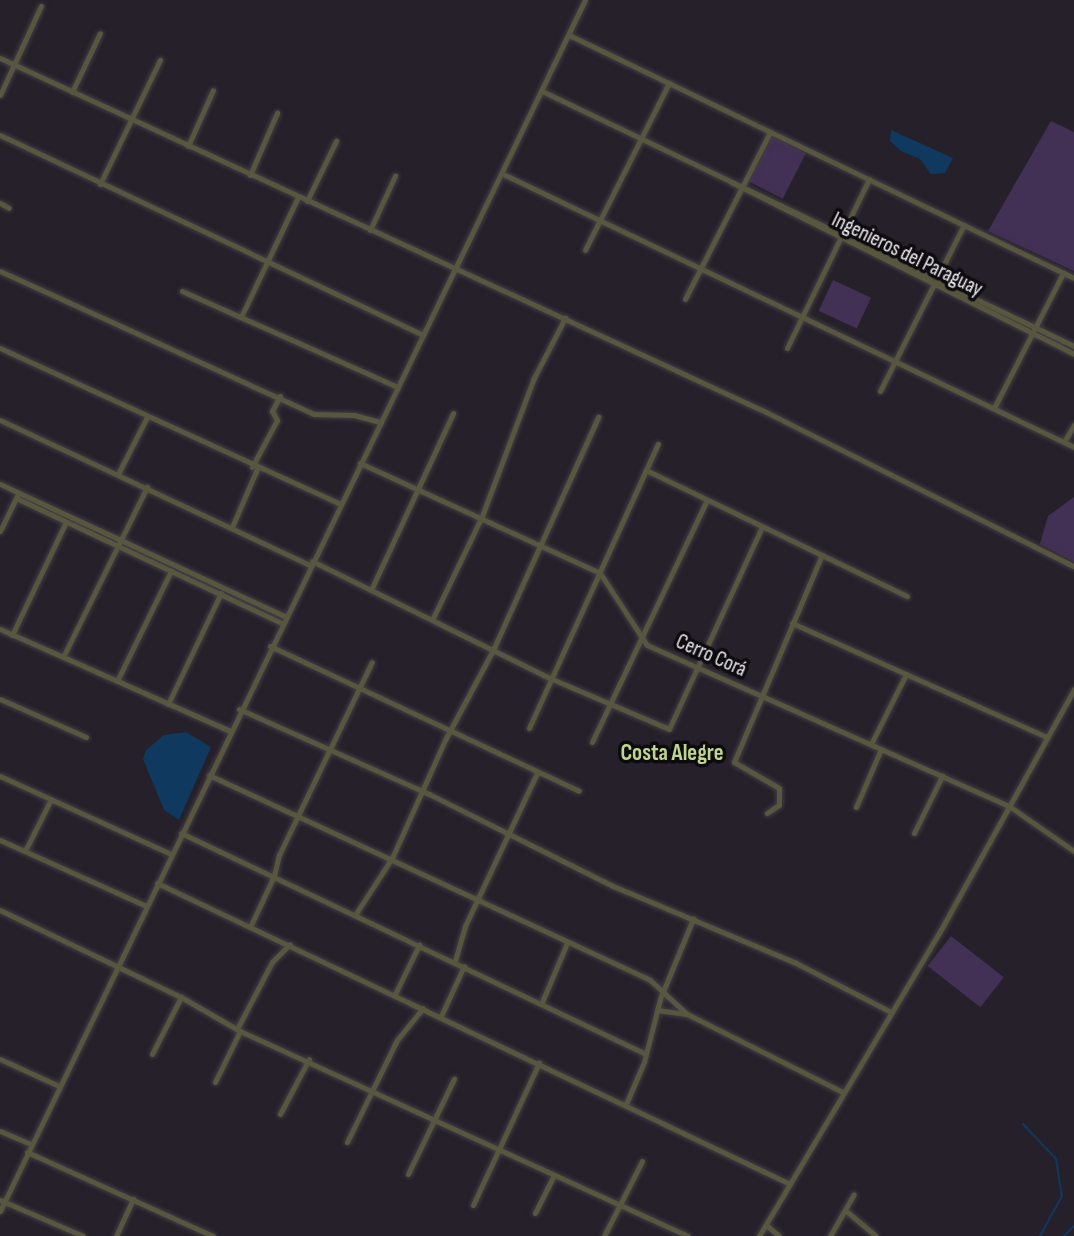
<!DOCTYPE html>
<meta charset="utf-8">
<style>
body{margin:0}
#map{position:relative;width:1074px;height:1236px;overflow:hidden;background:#252029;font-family:"Sofia Sans Condensed",sans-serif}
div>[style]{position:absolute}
.green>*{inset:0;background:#433055;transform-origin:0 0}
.water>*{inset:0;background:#0f395f}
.stream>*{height:2px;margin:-1px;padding:0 1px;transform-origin:1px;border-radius:1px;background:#0f395f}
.roads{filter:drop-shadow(0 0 2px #413c45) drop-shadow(0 0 2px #413c45)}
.street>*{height:5px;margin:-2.5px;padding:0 2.5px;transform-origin:2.5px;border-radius:2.5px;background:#59563f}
span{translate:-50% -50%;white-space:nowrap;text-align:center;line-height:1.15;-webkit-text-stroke:7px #0d0b0f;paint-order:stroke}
.street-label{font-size:21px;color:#ebe8ee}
.neighbourhood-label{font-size:23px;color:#c0d68c;font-weight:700}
</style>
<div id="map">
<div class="green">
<i style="clip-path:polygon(1051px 121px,1074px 132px,1074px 271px,988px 231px)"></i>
<i style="left:772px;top:136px;width:38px;height:51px;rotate:27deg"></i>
<i style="left:833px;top:280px;width:42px;height:34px;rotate:25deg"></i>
<i style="clip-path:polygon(1074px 497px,1074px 562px,1040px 544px,1048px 516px)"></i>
<i style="left:951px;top:936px;width:67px;height:38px;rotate:38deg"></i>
</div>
<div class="water">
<i style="clip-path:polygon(891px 130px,953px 158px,945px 173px,931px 174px,920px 159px,901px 151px,890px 141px)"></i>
<i style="clip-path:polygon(186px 732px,211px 747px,179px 820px,164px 810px,143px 759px,146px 750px,164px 735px)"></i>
</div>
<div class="stream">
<i style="left:1023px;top:1124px;width:48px;rotate:46.7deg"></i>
<i style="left:1056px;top:1159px;width:37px;rotate:81deg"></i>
<i style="left:1062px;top:1196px;width:46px;rotate:118.8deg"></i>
<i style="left:1064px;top:1236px;width:14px;rotate:-45deg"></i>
</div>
<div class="roads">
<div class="street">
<i style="left:569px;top:35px;width:560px;rotate:25.7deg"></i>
<i style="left:0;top:58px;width:844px;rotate:24.8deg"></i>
<i style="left:766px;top:412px;width:344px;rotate:26.6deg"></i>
<i style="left:542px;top:91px;width:590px;rotate:25.61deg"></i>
<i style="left:72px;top:92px;width:65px;rotate:-64.6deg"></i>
<i style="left:0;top:95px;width:98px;rotate:-65.3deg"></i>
<i style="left:0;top:135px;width:468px;rotate:25.3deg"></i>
<i style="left:188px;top:146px;width:61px;rotate:-65.9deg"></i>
<i style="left:503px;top:174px;width:633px;rotate:25.55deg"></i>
<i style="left:250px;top:175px;width:68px;rotate:-66.5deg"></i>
<i style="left:731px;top:182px;width:384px;rotate:26.6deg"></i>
<i style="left:100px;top:184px;width:138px;rotate:-64.2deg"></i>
<i style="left:307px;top:201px;width:67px;rotate:-64.2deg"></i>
<i style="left:0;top:203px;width:10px;rotate:29deg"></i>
<i style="left:370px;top:230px;width:60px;rotate:-65.2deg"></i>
<i style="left:585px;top:250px;width:187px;rotate:-63.3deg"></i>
<i style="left:0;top:271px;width:345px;rotate:24.5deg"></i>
<i style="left:314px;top:414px;width:40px;rotate:1.4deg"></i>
<i style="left:354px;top:415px;width:28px;rotate:15deg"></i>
<i style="left:182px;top:291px;width:236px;rotate:24deg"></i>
<i style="left:685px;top:299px;width:187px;rotate:-63deg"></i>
<i style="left:241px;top:317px;width:133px;rotate:-64.6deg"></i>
<i style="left:0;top:348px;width:374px;rotate:24.6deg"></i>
<i style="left:787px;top:348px;width:188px;rotate:-64.1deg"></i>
<i style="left:880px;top:391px;width:186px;rotate:-63.2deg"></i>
<i style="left:994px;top:408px;width:152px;rotate:-62.9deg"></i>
<i style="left:0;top:420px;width:342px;rotate:25.1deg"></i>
<i style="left:1064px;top:442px;width:20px;rotate:-60deg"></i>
<i style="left:360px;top:463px;width:264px;rotate:24.6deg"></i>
<i style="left:600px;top:573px;width:86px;rotate:56.9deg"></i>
<i style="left:647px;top:645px;width:396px;rotate:24deg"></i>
<i style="left:1009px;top:806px;width:79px;rotate:34.7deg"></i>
<i style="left:252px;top:467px;width:53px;rotate:-62deg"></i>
<i style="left:277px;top:420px;width:10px;rotate:-119deg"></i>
<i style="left:272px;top:411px;width:17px;rotate:-62deg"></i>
<i style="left:646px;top:470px;width:290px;rotate:25.8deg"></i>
<i style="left:118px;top:474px;width:64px;rotate:-63deg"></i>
<i style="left:0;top:484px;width:314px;rotate:24.9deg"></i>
<i style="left:16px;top:498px;width:294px;rotate:25.2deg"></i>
<i style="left:232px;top:527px;width:63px;rotate:-66.7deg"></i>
<i style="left:0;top:531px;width:39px;rotate:-64deg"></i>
<i style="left:312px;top:561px;width:267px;rotate:26.2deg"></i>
<i style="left:552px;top:679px;width:127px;rotate:23.1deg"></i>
<i style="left:669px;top:729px;width:222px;rotate:-65.3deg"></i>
<i style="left:371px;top:590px;width:195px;rotate:-65.1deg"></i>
<i style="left:432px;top:620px;width:115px;rotate:-64.3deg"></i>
<i style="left:482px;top:516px;width:147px;rotate:-69.4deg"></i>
<i style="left:534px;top:378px;width:68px;rotate:-62.7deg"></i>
<i style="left:792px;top:623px;width:279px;rotate:24.1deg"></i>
<i style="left:0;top:629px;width:252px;rotate:23.9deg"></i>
<i style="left:12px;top:635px;width:125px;rotate:-64.5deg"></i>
<i style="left:270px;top:646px;width:341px;rotate:25.1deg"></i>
<i style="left:63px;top:657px;width:190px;rotate:-63.7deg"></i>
<i style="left:117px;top:681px;width:123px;rotate:-63.9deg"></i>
<i style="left:0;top:699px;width:94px;rotate:23.8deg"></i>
<i style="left:168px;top:704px;width:123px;rotate:-64.5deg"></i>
<i style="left:239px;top:709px;width:208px;rotate:24.1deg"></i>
<i style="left:429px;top:794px;width:206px;rotate:26.6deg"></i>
<i style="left:613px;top:886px;width:199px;rotate:22.8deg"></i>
<i style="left:796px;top:963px;width:107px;rotate:27.3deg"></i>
<i style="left:529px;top:728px;width:312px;rotate:-65.6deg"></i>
<i style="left:592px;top:742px;width:268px;rotate:-64.6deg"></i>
<i style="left:871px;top:744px;width:78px;rotate:-63.4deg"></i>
<i style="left:209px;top:775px;width:486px;rotate:24.9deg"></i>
<i style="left:650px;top:980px;width:50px;rotate:42.6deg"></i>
<i style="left:687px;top:1014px;width:174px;rotate:26.6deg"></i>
<i style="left:0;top:776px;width:188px;rotate:24.5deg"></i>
<i style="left:856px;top:807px;width:63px;rotate:-66.7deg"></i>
<i style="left:767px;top:813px;width:14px;rotate:-34deg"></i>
<i style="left:779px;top:805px;width:17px;rotate:-90deg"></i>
<i style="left:779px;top:788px;width:52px;rotate:-150deg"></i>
<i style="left:734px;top:762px;width:225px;rotate:-67deg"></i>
<i style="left:181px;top:833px;width:513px;rotate:25.42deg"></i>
<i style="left:914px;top:833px;width:64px;rotate:-63.8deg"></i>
<i style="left:0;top:840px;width:160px;rotate:24.3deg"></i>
<i style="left:25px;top:851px;width:58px;rotate:-63.4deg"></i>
<i style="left:157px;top:883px;width:701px;rotate:25.43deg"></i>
<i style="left:0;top:910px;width:201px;rotate:25.7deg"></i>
<i style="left:181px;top:997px;width:68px;rotate:30deg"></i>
<i style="left:240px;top:1031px;width:492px;rotate:24.6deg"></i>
<i style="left:355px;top:915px;width:68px;rotate:-57deg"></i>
<i style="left:392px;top:858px;width:132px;rotate:-65.8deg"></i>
<i style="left:446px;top:738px;width:100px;rotate:-61.9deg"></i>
<i style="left:493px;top:650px;width:256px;rotate:-65.7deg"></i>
<i style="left:251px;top:925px;width:54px;rotate:-64.9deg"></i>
<i style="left:274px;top:876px;width:22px;rotate:-77deg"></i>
<i style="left:279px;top:855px;width:214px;rotate:-64.3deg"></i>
<i style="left:455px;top:961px;width:36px;rotate:-74deg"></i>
<i style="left:465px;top:926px;width:167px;rotate:-64.8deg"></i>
<i style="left:395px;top:994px;width:55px;rotate:-63.9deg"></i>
<i style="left:542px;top:1002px;width:64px;rotate:-67deg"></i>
<i style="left:657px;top:1010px;width:28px;rotate:8deg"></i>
<i style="left:441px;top:1016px;width:55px;rotate:-65.3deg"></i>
<i style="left:237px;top:1029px;width:76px;rotate:-62.4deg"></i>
<i style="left:272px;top:962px;width:25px;rotate:-45deg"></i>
<i style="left:152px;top:1054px;width:64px;rotate:-63deg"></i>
<i style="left:0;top:1059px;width:65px;rotate:24.6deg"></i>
<i style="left:215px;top:1082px;width:57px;rotate:-63.9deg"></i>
<i style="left:626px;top:1104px;width:46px;rotate:-66.8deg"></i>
<i style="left:644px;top:1062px;width:65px;rotate:-75.7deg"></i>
<i style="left:660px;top:999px;width:87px;rotate:-67.6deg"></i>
<i style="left:280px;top:1114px;width:62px;rotate:-62.2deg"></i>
<i style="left:0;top:1131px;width:34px;rotate:23deg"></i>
<i style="left:347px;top:1142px;width:114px;rotate:-63.9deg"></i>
<i style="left:397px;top:1040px;width:41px;rotate:-50.9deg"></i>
<i style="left:27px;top:1152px;width:204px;rotate:24.3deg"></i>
<i style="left:408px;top:1174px;width:106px;rotate:-64.2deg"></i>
<i style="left:0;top:1200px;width:90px;rotate:23.4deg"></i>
<i style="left:473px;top:1205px;width:157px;rotate:-65.1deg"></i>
<i style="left:845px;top:1210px;width:40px;rotate:40deg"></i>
<i style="left:0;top:1211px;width:1345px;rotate:-64.22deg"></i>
<i style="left:535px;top:1213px;width:42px;rotate:-63.4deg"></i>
<i style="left:766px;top:1225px;width:17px;rotate:40deg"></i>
<i style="left:116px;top:1236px;width:41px;rotate:-65.3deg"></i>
<i style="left:604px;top:1236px;width:84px;rotate:-63.1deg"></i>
<i style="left:759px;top:1236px;width:363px;rotate:-59.3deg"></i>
<i style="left:944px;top:924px;width:269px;rotate:-61deg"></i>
<i style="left:830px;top:1236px;width:48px;rotate:-60.3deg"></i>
</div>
</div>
<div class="street-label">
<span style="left:907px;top:255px;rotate:26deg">Ingenieros del Paraguay</span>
<span style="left:711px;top:656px;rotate:24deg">Cerro Corá</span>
</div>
<div class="neighbourhood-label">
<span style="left:672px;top:753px">Costa Alegre</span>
</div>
</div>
